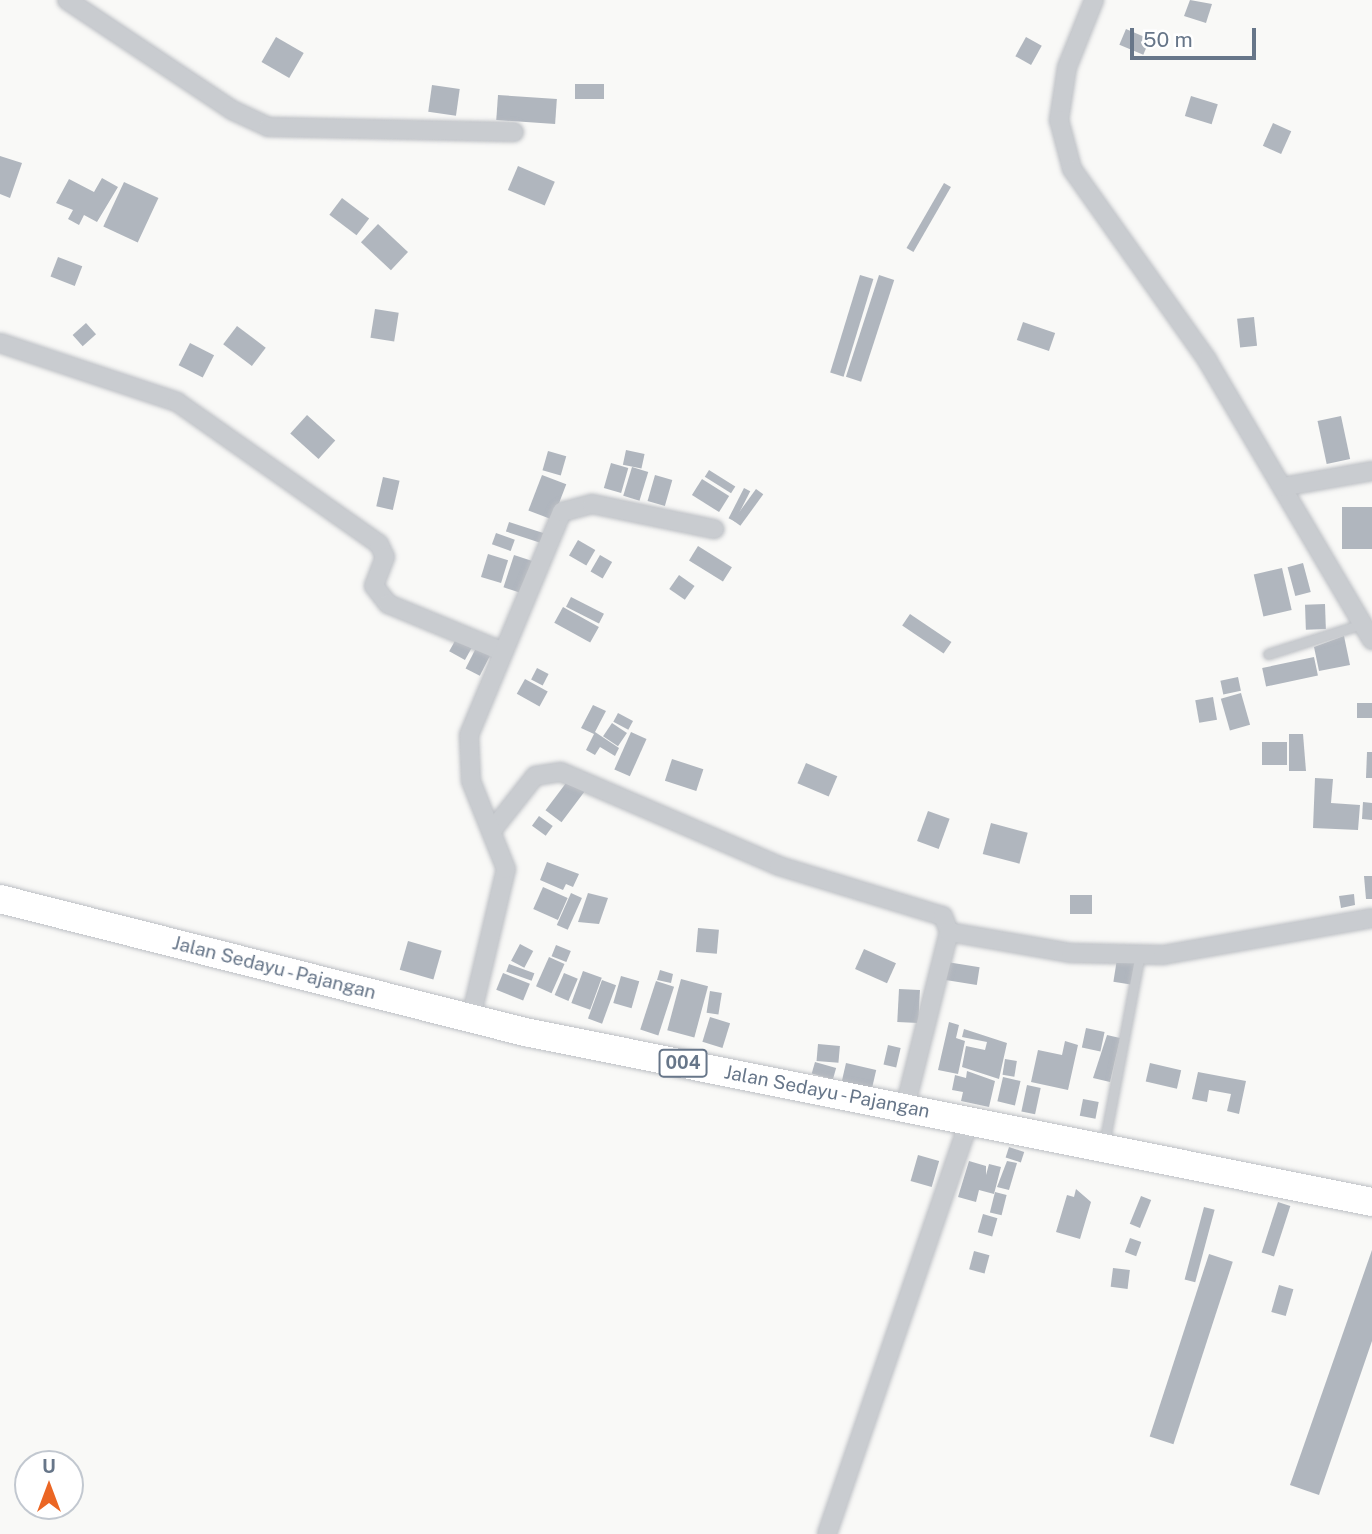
<!DOCTYPE html>
<style>
body{margin:0}
#map{position:relative;width:1372px;height:1534px;overflow:hidden;background:#f9f9f7;font-family:"Public Sans",sans-serif}
div>[style]{position:absolute}
.building>*{inset:0;background:#b0b6be;transform-origin:0 0}
.roads{filter:drop-shadow(0 0 2px #bcbfc4) drop-shadow(0 0 2px #bcbfc4)}
.service>*{height:9px;margin:-4.5px;padding:0 4.5px;transform-origin:4.5px;border-radius:4.5px;background:#c9ccd0}
.minor>*{height:18px;margin:-9px;padding:0 9px;transform-origin:9px;border-radius:9px;background:#c9ccd0}
.primary>*{height:28px;margin:-14px;padding:0 14px;transform-origin:14px;border-radius:14px;background:#fff}
span{translate:-50% -50%;white-space:nowrap;text-align:center;line-height:1.15;-webkit-text-stroke:7px #fff;paint-order:stroke}
.shield-label span{padding:2px 5px;background:#fff;border:2px solid;border-radius:5px;-webkit-text-stroke-width:0}
.shield-label{font-size:18px;color:#677689;font-weight:700}
.street-label{font-size:19px;color:#677689}
.north{position:absolute;left:14px;top:1450px;width:70px;height:70px;box-sizing:border-box;background:#fff;border:2px solid #c2c8d0;border-radius:50%;rotate:0deg;font-size:19px;font-weight:700;line-height:28px;text-align:center;color:#677689}
.north::after{content:'';display:block;margin:auto;width:24px;height:32px;background:#eb6624;clip-path:polygon(50% 0,100% 100%,50% 72%,0 100%)}
.scale{position:absolute;left:1130px;top:28px;width:126px;height:32px;box-sizing:border-box;border:4px solid #677689;border-top:0;padding-left:9px;font-size:21px;line-height:24px;white-space:nowrap;color:#677689;-webkit-text-stroke:5px #fff;paint-order:stroke}
</style>
<div id="map">
<div class="building">
<i style="clip-path:polygon(1190px 0,1212px 4px,1206px 23px,1184px 16px)"></i>
<i style="left:1126px;top:29px;width:26px;height:17px;rotate:23deg"></i>
<i style="left:276px;top:37px;width:32px;height:29px;rotate:30deg"></i>
<i style="left:1026px;top:37px;width:18px;height:22px;rotate:29deg"></i>
<i style="left:575px;top:84px;width:29px;height:15px"></i>
<i style="left:432px;top:85px;width:28px;height:27px;rotate:8deg"></i>
<i style="left:498px;top:95px;width:59px;height:25px;rotate:4deg"></i>
<i style="left:1191px;top:96px;width:28px;height:21px;rotate:17deg"></i>
<i style="left:1273px;top:123px;width:20px;height:25px;rotate:24deg"></i>
<i style="clip-path:polygon(0 156px,22px 163px,10px 198px,0 194px)"></i>
<i style="left:518px;top:166px;width:40px;height:26px;rotate:23deg"></i>
<i style="clip-path:polygon(102px 178px,118px 187px,97px 222px,84px 215px,79px 225px,68px 219px,73px 210px,56px 203px,69px 179px,94px 192px)"></i>
<i style="left:124px;top:182px;width:38px;height:49px;rotate:25deg"></i>
<i style="left:944px;top:183px;width:8px;height:75px;rotate:30deg"></i>
<i style="left:342px;top:198px;width:34px;height:21px;rotate:37deg"></i>
<i style="left:378px;top:224px;width:41px;height:25px;rotate:43deg"></i>
<i style="left:58px;top:257px;width:26px;height:21px;rotate:21deg"></i>
<i style="left:860px;top:275px;width:14px;height:102px;rotate:17deg"></i>
<i style="left:879px;top:275px;width:16px;height:107px;rotate:18deg"></i>
<i style="left:375px;top:309px;width:24px;height:29px;rotate:9deg"></i>
<i style="left:1254px;top:317px;width:29px;height:17px;rotate:84deg"></i>
<i style="left:1023px;top:322px;width:34px;height:19px;rotate:19deg"></i>
<i style="left:86px;top:323px;width:15px;height:18px;rotate:48deg"></i>
<i style="left:237px;top:326px;width:36px;height:23px;rotate:37deg"></i>
<i style="left:190px;top:343px;width:27px;height:25px;rotate:27deg"></i>
<i style="left:307px;top:415px;width:38px;height:25px;rotate:42deg"></i>
<i style="left:1341px;top:416px;width:44px;height:24px;rotate:78deg"></i>
<i style="left:626px;top:450px;width:19px;height:15px;rotate:12deg"></i>
<i style="left:548px;top:451px;width:19px;height:20px;rotate:16deg"></i>
<i style="left:611px;top:463px;width:18px;height:26px;rotate:16deg"></i>
<i style="left:632px;top:467px;width:17px;height:30px;rotate:17deg"></i>
<i style="left:709px;top:470px;width:31px;height:8px;rotate:32deg"></i>
<i style="left:542px;top:475px;width:26px;height:38px;rotate:21deg"></i>
<i style="left:655px;top:475px;width:18px;height:27px;rotate:16deg"></i>
<i style="left:383px;top:477px;width:17px;height:30px;rotate:13deg"></i>
<i style="left:702px;top:479px;width:32px;height:19px;rotate:32deg"></i>
<i style="left:744px;top:488px;width:7px;height:34px;rotate:27deg"></i>
<i style="left:756px;top:489px;width:9px;height:39px;rotate:36deg"></i>
<i style="left:1372px;top:507px;width:42px;height:30px;rotate:90deg"></i>
<i style="left:509px;top:522px;width:36px;height:10px;rotate:18deg"></i>
<i style="left:496px;top:533px;width:20px;height:12px;rotate:20deg"></i>
<i style="left:578px;top:540px;width:20px;height:18px;rotate:30deg"></i>
<i style="left:698px;top:546px;width:40px;height:17px;rotate:32deg"></i>
<i style="left:488px;top:554px;width:21px;height:24px;rotate:17deg"></i>
<i style="left:514px;top:555px;width:20px;height:34px;rotate:18deg"></i>
<i style="left:600px;top:555px;width:14px;height:19px;rotate:30deg"></i>
<i style="left:1303px;top:563px;width:30px;height:16px;rotate:75deg"></i>
<i style="left:1282px;top:568px;width:43px;height:29px;rotate:77deg"></i>
<i style="left:679px;top:575px;width:19px;height:17px;rotate:35deg"></i>
<i style="left:571px;top:597px;width:37px;height:11px;rotate:27deg"></i>
<i style="left:1325px;top:604px;width:25px;height:20px;rotate:88deg"></i>
<i style="left:563px;top:607px;width:41px;height:18px;rotate:29deg"></i>
<i style="left:910px;top:614px;width:50px;height:14px;rotate:34deg"></i>
<i style="clip-path:polygon(1344px 636px,1350px 665px,1319px 671px,1314px 647px)"></i>
<i style="left:456px;top:639px;width:18px;height:14px;rotate:29deg"></i>
<i style="left:476px;top:648px;width:16px;height:23px;rotate:27deg"></i>
<i style="left:1314px;top:657px;width:19px;height:53px;rotate:78deg"></i>
<i style="left:537px;top:668px;width:13px;height:13px;rotate:27deg"></i>
<i style="left:1238px;top:677px;width:14px;height:18px;rotate:78deg"></i>
<i style="left:525px;top:679px;width:26px;height:17px;rotate:29deg"></i>
<i style="left:1241px;top:693px;width:33px;height:21px;rotate:74deg"></i>
<i style="left:1213px;top:697px;width:23px;height:18px;rotate:80deg"></i>
<i style="left:1357px;top:703px;width:15px;height:15px"></i>
<i style="clip-path:polygon(593px 705px,606px 711px,595px 732px,619px 748px,615px 756px,600px 747px,595px 755px,586px 750px,594px 734px,581px 728px)"></i>
<i style="left:618px;top:713px;width:17px;height:10px;rotate:28deg"></i>
<i style="left:612px;top:723px;width:18px;height:16px;rotate:34deg"></i>
<i style="left:631px;top:732px;width:17px;height:41px;rotate:24deg"></i>
<i style="clip-path:polygon(1289px 734px,1303px 734px,1306px 771px,1289px 771px)"></i>
<i style="left:1262px;top:742px;width:25px;height:23px"></i>
<i style="clip-path:polygon(1367px 752px,1372px 752px,1372px 778px,1366px 778px)"></i>
<i style="left:672px;top:759px;width:33px;height:23px;rotate:18deg"></i>
<i style="left:806px;top:763px;width:34px;height:22px;rotate:23deg"></i>
<i style="clip-path:polygon(1315px 778px,1333px 779px,1331px 803px,1360px 805px,1358px 830px,1313px 828px)"></i>
<i style="left:569px;top:779px;width:20px;height:39px;rotate:37deg"></i>
<i style="clip-path:polygon(1363px 802px,1372px 803px,1372px 820px,1362px 819px)"></i>
<i style="left:928px;top:811px;width:23px;height:32px;rotate:20deg"></i>
<i style="left:539px;top:816px;width:17px;height:12px;rotate:36deg"></i>
<i style="left:991px;top:823px;width:38px;height:32px;rotate:15deg"></i>
<i style="clip-path:polygon(547px 862px,579px 874px,573px 887px,566px 884px,563px 890px,540px 880px)"></i>
<i style="clip-path:polygon(1364px 876px,1372px 876px,1372px 899px,1366px 899px)"></i>
<i style="left:543px;top:887px;width:27px;height:24px;rotate:24deg"></i>
<i style="left:571px;top:893px;width:12px;height:35px;rotate:24deg"></i>
<i style="clip-path:polygon(588px 893px,608px 898px,599px 924px,578px 922px)"></i>
<i style="clip-path:polygon(1354px 894px,1355px 905px,1341px 908px,1339px 896px)"></i>
<i style="left:1070px;top:895px;width:22px;height:19px"></i>
<i style="left:698px;top:928px;width:21px;height:24px;rotate:5deg"></i>
<i style="left:408px;top:941px;width:35px;height:30px;rotate:16deg"></i>
<i style="left:520px;top:944px;width:15px;height:19px;rotate:28deg"></i>
<i style="left:556px;top:945px;width:16px;height:12px;rotate:22deg"></i>
<i style="left:864px;top:949px;width:35px;height:22px;rotate:24deg"></i>
<i style="left:549px;top:957px;width:17px;height:32px;rotate:24deg"></i>
<i style="left:1117px;top:959px;width:19px;height:23px;rotate:9deg"></i>
<i style="left:947px;top:962px;width:33px;height:18px;rotate:9deg"></i>
<i style="left:509px;top:964px;width:27px;height:8px;rotate:20deg"></i>
<i style="clip-path:polygon(660px 970px,673px 974px,671px 983px,657px 980px)"></i>
<i style="left:583px;top:971px;width:20px;height:34px;rotate:20deg"></i>
<i style="left:503px;top:973px;width:29px;height:18px;rotate:22deg"></i>
<i style="left:564px;top:973px;width:15px;height:24px;rotate:23deg"></i>
<i style="left:621px;top:976px;width:19px;height:28px;rotate:16deg"></i>
<i style="left:681px;top:979px;width:28px;height:53px;rotate:15deg"></i>
<i style="left:602px;top:980px;width:15px;height:41px;rotate:20deg"></i>
<i style="left:656px;top:981px;width:19px;height:51px;rotate:18deg"></i>
<i style="left:899px;top:989px;width:21px;height:33px;rotate:3deg"></i>
<i style="left:710px;top:991px;width:12px;height:22px;rotate:9deg"></i>
<i style="left:710px;top:1017px;width:21px;height:26px;rotate:17deg"></i>
<i style="clip-path:polygon(949px 1022px,959px 1025px,956px 1038px,965px 1041px,958px 1074px,938px 1070px)"></i>
<i style="left:1086px;top:1028px;width:19px;height:20px;rotate:12deg"></i>
<i style="clip-path:polygon(964px 1029px,1007px 1043px,999px 1079px,962px 1067px,966px 1046px,985px 1050px,987px 1042px,962px 1037px)"></i>
<i style="clip-path:polygon(1107px 1035px,1120px 1038px,1110px 1082px,1093px 1078px)"></i>
<i style="clip-path:polygon(1065px 1041px,1078px 1045px,1068px 1090px,1031px 1082px,1038px 1050px,1062px 1055px)"></i>
<i style="left:818px;top:1044px;width:22px;height:17px;rotate:5deg"></i>
<i style="left:888px;top:1045px;width:13px;height:20px;rotate:13deg"></i>
<i style="left:1005px;top:1059px;width:12px;height:16px;rotate:9deg"></i>
<i style="left:815px;top:1062px;width:22px;height:12px;rotate:16deg"></i>
<i style="left:846px;top:1063px;width:31px;height:20px;rotate:13deg"></i>
<i style="left:1150px;top:1063px;width:32px;height:19px;rotate:13deg"></i>
<i style="clip-path:polygon(967px 1071px,995px 1081px,989px 1107px,961px 1101px,963px 1092px,952px 1090px,955px 1075px,966px 1078px)"></i>
<i style="clip-path:polygon(1198px 1072px,1246px 1081px,1239px 1114px,1227px 1111px,1231px 1094px,1209px 1090px,1207px 1102px,1192px 1099px)"></i>
<i style="left:1003px;top:1077px;width:18px;height:25px;rotate:13deg"></i>
<i style="left:1027px;top:1085px;width:14px;height:27px;rotate:12deg"></i>
<i style="left:1083px;top:1099px;width:16px;height:17px;rotate:11deg"></i>
<i style="left:1009px;top:1147px;width:16px;height:11px;rotate:18deg"></i>
<i style="left:918px;top:1155px;width:22px;height:27px;rotate:16deg"></i>
<i style="clip-path:polygon(969px 1161px,986px 1166px,986px 1175px,989px 1164px,1001px 1167px,994px 1194px,979px 1190px,976px 1202px,958px 1197px)"></i>
<i style="clip-path:polygon(1007px 1161px,1017px 1163px,1009px 1190px,997px 1187px)"></i>
<i style="clip-path:polygon(1076px 1189px,1091px 1202px,1080px 1239px,1056px 1232px,1067px 1195px,1074px 1197px)"></i>
<i style="left:995px;top:1192px;width:12px;height:21px;rotate:14deg"></i>
<i style="left:1141px;top:1196px;width:11px;height:30px;rotate:22deg"></i>
<i style="left:1278px;top:1202px;width:13px;height:53px;rotate:18deg"></i>
<i style="left:1204px;top:1207px;width:11px;height:75px;rotate:15deg"></i>
<i style="left:983px;top:1214px;width:15px;height:19px;rotate:16deg"></i>
<i style="left:1130px;top:1238px;width:12px;height:15px;rotate:20deg"></i>
<i style="clip-path:polygon(1372px 1250px,1372px 1341px,1319px 1495px,1290px 1485px)"></i>
<i style="left:974px;top:1251px;width:16px;height:19px;rotate:15deg"></i>
<i style="left:1209px;top:1254px;width:25px;height:192px;rotate:18deg"></i>
<i style="left:1113px;top:1268px;width:17px;height:19px;rotate:7deg"></i>
<i style="left:1279px;top:1285px;width:15px;height:28px;rotate:16deg"></i>
</div>
<div class="roads">
<div class="service">
<i style="left:1268px;top:654px;width:99px;rotate:-17.7deg"></i>
<i style="left:1104px;top:1144px;width:193px;rotate:-79.3deg"></i>
</div>
<div class="minor">
<i style="left:67px;top:0;width:198px;rotate:33.7deg"></i>
<i style="left:232px;top:110px;width:40px;rotate:25deg"></i>
<i style="left:268px;top:127px;width:246px;rotate:1.2deg"></i>
<i style="left:1094px;top:0;width:72px;rotate:111.9deg"></i>
<i style="left:1067px;top:67px;width:54px;rotate:98.6deg"></i>
<i style="left:1059px;top:120px;width:51px;rotate:75.1deg"></i>
<i style="left:1072px;top:169px;width:234px;rotate:54.7deg"></i>
<i style="left:1207px;top:360px;width:325px;rotate:59.5deg"></i>
<i style="left:0;top:343px;width:187px;rotate:18.4deg"></i>
<i style="left:177px;top:402px;width:247px;rotate:35.1deg"></i>
<i style="left:379px;top:544px;width:14px;rotate:65deg"></i>
<i style="left:385px;top:557px;width:31px;rotate:111deg"></i>
<i style="left:374px;top:586px;width:23px;rotate:52deg"></i>
<i style="left:388px;top:604px;width:120px;rotate:22.5deg"></i>
<i style="left:1282px;top:487px;width:91px;rotate:-10.1deg"></i>
<i style="left:494px;top:828px;width:66px;rotate:-51.7deg"></i>
<i style="left:535px;top:776px;width:26px;rotate:-9deg"></i>
<i style="left:561px;top:772px;width:237px;rotate:23.3deg"></i>
<i style="left:779px;top:866px;width:171px;rotate:17deg"></i>
<i style="left:943px;top:916px;width:17px;rotate:69deg"></i>
<i style="left:949px;top:932px;width:180px;rotate:104.1deg"></i>
<i style="left:949px;top:932px;width:124px;rotate:9.8deg"></i>
<i style="left:1071px;top:953px;width:92px;rotate:1.2deg"></i>
<i style="left:1163px;top:955px;width:212px;rotate:-10deg"></i>
<i style="left:471px;top:1017px;width:152px;rotate:-76.7deg"></i>
<i style="left:506px;top:869px;width:95px;rotate:-111.7deg"></i>
<i style="left:471px;top:781px;width:46px;rotate:-92.5deg"></i>
<i style="left:469px;top:735px;width:242px;rotate:-67.4deg"></i>
<i style="left:562px;top:512px;width:31px;rotate:-15deg"></i>
<i style="left:592px;top:504px;width:125px;rotate:11.6deg"></i>
<i style="left:827px;top:1534px;width:437px;rotate:-71deg"></i>
</div>
<div class="primary">
<i style="left:0;top:899px;width:542px;rotate:14.22deg"></i>
<i style="left:525px;top:1032px;width:864px;rotate:11.35deg"></i>
</div>
</div>
<div class="shield-label">
<span style="left:683px;top:1063px">004</span>
</div>
<div class="street-label">
<span style="left:274px;top:968px;rotate:14deg">Jalan Sedayu - Pajangan</span>
<span style="left:827px;top:1092px;rotate:11deg">Jalan Sedayu - Pajangan</span>
</div>
<div class="north">U</div>
<div class="scale">50 m</div>
</div>
